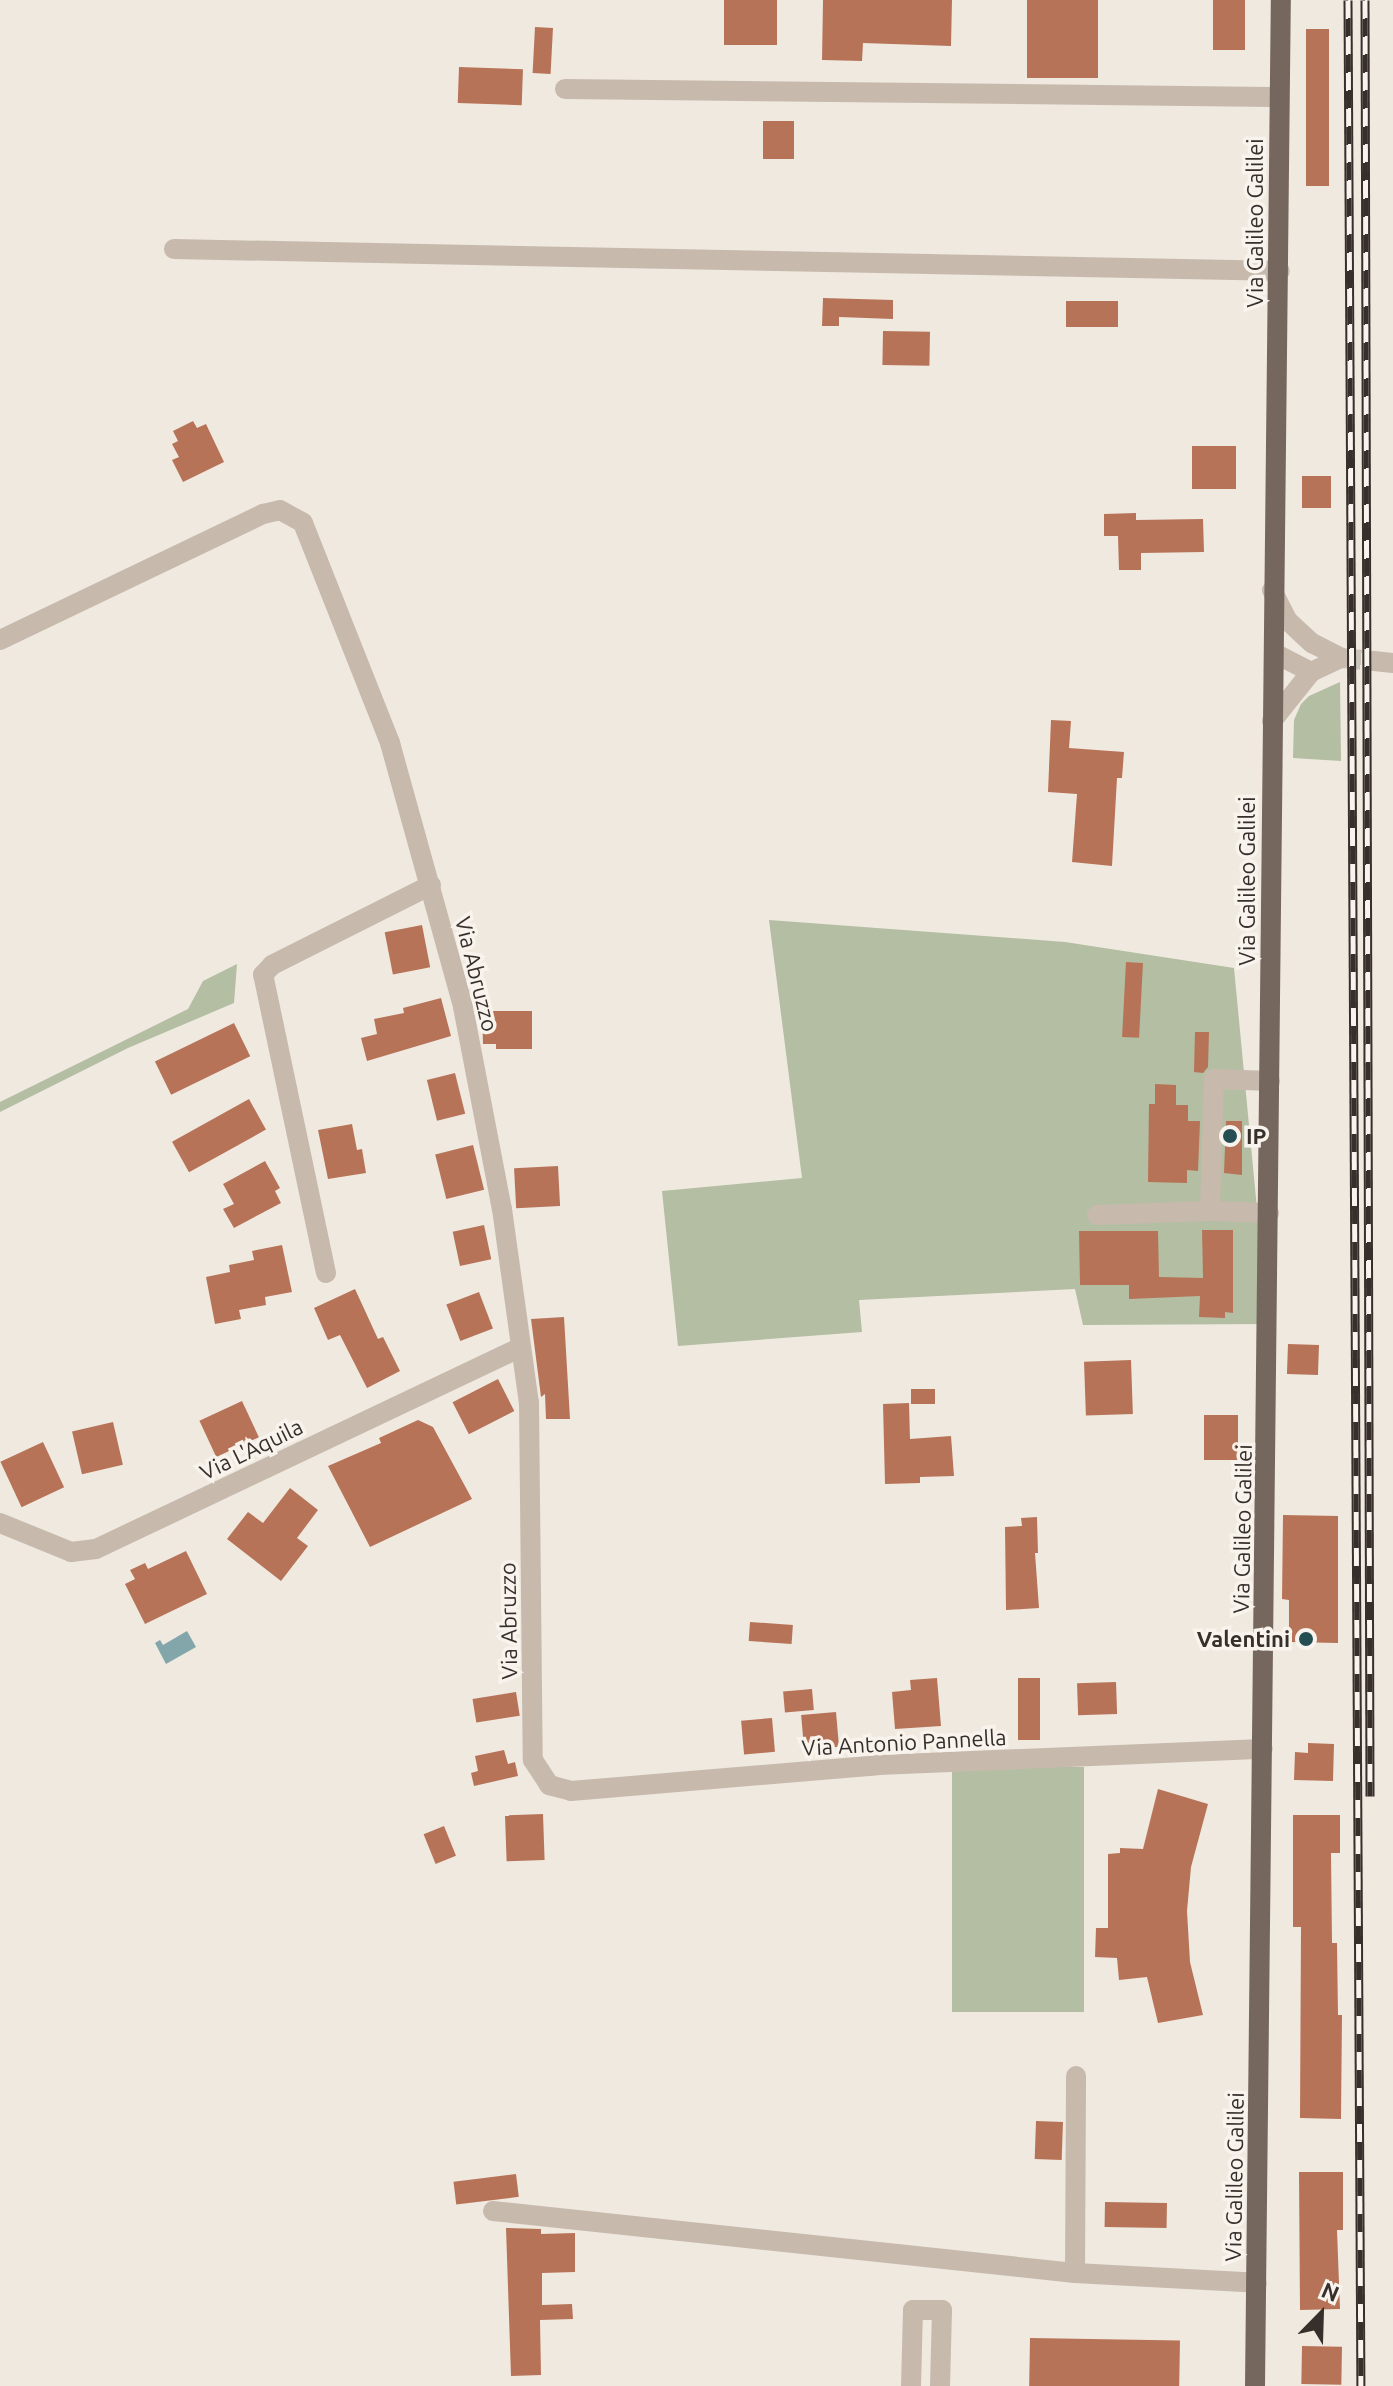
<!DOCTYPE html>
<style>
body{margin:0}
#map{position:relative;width:1393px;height:2386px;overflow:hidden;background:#f0e9e0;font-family:Ubuntu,sans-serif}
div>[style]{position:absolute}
.green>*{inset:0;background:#b3bea2;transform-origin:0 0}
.water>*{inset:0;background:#82a6aa}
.building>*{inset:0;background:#b77357;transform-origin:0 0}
.minor-tunnel>*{height:20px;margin-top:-10px;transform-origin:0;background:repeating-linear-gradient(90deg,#cbc4bc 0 20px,transparent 0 30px)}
.minor>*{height:20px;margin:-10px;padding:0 10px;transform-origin:10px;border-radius:10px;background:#c7baad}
.major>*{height:20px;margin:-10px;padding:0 10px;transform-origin:10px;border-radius:10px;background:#76675e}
.rail>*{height:9px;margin-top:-4.5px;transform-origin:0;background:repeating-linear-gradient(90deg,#f8f3ec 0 18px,#362f2b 0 36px);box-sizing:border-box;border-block:2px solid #362f2b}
.dots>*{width:22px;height:22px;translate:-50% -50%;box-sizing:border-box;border:4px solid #f8f3ec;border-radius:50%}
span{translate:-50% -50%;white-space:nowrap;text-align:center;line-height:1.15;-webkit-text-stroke:7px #f8f3ec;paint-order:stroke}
.street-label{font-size:22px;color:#362f2b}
.poi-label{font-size:22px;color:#362f2b;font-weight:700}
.left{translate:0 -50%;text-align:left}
.right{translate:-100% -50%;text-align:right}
.north{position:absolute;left:1281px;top:2274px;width:80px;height:80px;-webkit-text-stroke:6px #f8f3ec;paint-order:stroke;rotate:23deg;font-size:22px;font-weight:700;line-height:32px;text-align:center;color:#362f2b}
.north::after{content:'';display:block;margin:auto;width:28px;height:36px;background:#362f2b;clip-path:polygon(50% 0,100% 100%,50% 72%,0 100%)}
</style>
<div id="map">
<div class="green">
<i style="clip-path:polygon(1340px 682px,1341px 761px,1293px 758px,1294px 720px,1301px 704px,1309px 696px)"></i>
<i style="clip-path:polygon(769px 920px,1065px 942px,1234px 968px,1268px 1324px,1083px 1325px,1075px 1289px,859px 1300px,862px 1332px,678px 1346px,662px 1191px,802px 1178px)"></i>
<i style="clip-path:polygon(237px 964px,234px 1003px,128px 1048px,0 1112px,0 1102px,188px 1009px,203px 981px)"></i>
<i style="left:952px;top:1767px;width:132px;height:245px"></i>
</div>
<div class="water">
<i style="clip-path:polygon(187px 1631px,196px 1647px,166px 1664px,155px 1643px,160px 1640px,163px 1645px)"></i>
</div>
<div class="building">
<i style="left:724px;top:0;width:53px;height:45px"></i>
<i style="clip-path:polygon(823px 0,952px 0,951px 46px,863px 43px,862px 61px,822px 60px)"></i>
<i style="left:1027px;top:0;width:71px;height:78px"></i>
<i style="left:1213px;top:0;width:32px;height:50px"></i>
<i style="left:535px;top:27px;width:18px;height:46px;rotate:3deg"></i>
<i style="left:1306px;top:29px;width:23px;height:157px"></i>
<i style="left:459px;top:67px;width:64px;height:36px;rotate:2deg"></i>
<i style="left:763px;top:121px;width:31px;height:38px"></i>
<i style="clip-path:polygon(823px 298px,893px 300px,893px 319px,839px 317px,839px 326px,822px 326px)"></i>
<i style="left:1066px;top:301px;width:52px;height:26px"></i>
<i style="left:883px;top:331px;width:47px;height:34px;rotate:1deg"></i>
<i style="clip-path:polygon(193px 421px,197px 428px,206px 424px,224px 462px,183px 482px,172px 460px,179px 457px,172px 444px,178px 441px,173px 431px)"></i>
<i style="left:1236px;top:446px;width:43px;height:44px;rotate:90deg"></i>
<i style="left:1302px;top:476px;width:29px;height:32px"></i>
<i style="clip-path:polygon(1136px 513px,1136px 520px,1203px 519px,1204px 552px,1141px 553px,1141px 570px,1119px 570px,1118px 536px,1104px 536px,1104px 514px)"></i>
<i style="clip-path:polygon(1051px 720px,1071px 721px,1069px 748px,1124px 752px,1122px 778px,1117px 778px,1112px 866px,1072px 862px,1077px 794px,1048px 792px)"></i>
<i style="left:422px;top:925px;width:43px;height:38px;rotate:79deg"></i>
<i style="left:1126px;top:962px;width:17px;height:75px;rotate:3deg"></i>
<i style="clip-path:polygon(441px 998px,451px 1036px,367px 1061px,361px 1038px,377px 1034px,374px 1019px,404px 1013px,403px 1008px)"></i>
<i style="clip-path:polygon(482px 1011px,532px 1011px,532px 1049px,496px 1049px,496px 1044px,483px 1044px)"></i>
<i style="left:234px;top:1023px;width:37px;height:88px;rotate:64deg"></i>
<i style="clip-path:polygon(1195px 1032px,1209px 1032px,1208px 1067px,1203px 1073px,1194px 1072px)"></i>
<i style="left:455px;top:1073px;width:42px;height:29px;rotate:76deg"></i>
<i style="clip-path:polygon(1155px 1084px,1176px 1085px,1176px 1105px,1188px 1105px,1188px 1121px,1200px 1121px,1198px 1171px,1187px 1170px,1187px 1183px,1148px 1182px,1149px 1104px,1155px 1104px)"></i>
<i style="left:249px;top:1099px;width:35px;height:88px;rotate:61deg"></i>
<i style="clip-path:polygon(1226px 1121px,1242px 1121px,1242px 1175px,1224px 1173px)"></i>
<i style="clip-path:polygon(352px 1124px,357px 1150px,362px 1149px,366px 1173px,328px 1179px,318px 1130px)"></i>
<i style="left:473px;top:1145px;width:46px;height:39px;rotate:76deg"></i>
<i style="clip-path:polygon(265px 1161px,280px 1188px,275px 1191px,281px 1203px,234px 1228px,223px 1209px,234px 1204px,223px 1184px)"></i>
<i style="left:558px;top:1166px;width:40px;height:44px;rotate:87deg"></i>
<i style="left:484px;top:1225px;width:35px;height:32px;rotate:78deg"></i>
<i style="clip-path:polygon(1202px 1230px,1233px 1230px,1233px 1313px,1225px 1312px,1225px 1318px,1199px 1317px,1200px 1296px,1129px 1299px,1129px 1285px,1080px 1285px,1079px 1231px,1158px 1231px,1159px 1277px,1203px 1278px)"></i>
<i style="clip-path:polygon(282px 1245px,292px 1292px,265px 1297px,266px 1305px,239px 1310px,241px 1319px,215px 1324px,206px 1277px,230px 1272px,229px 1265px,254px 1260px,252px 1251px)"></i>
<i style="clip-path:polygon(355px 1289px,378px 1339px,383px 1337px,400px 1371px,367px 1388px,340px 1335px,328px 1340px,314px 1308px)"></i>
<i style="left:479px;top:1292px;width:39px;height:35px;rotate:69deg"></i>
<i style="clip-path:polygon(564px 1317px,570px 1419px,546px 1419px,545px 1394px,541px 1397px,531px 1319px)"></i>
<i style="left:1288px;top:1344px;width:31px;height:30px;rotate:2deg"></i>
<i style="left:1131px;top:1360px;width:54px;height:47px;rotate:88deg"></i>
<i style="left:498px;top:1379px;width:36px;height:51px;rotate:63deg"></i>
<i style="left:911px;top:1389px;width:24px;height:15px"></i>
<i style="left:242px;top:1401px;width:40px;height:47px;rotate:65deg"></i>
<i style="clip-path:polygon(909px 1403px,910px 1439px,951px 1436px,954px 1476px,920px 1477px,920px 1483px,885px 1484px,883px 1404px)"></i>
<i style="left:1204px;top:1415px;width:34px;height:45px"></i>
<i style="clip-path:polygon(418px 1420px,433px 1427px,472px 1499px,370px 1547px,328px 1466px,381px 1443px,379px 1438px)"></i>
<i style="left:113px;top:1422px;width:44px;height:42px;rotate:77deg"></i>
<i style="left:43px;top:1442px;width:50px;height:47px;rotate:65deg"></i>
<i style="clip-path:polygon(290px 1488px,318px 1510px,297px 1538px,308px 1546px,281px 1581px,227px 1539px,248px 1512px,263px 1523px)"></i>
<i style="clip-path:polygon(1283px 1515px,1338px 1516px,1338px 1643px,1289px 1642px,1289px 1600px,1282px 1599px)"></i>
<i style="clip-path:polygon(1037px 1517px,1038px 1553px,1035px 1553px,1039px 1608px,1006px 1610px,1005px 1527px,1022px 1526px,1021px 1518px)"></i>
<i style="clip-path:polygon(186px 1551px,207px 1594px,145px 1624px,125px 1584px,135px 1579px,130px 1570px,145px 1563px,148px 1569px)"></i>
<i style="left:750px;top:1622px;width:43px;height:19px;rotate:4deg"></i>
<i style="clip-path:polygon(937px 1678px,941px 1726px,895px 1729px,892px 1692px,911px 1690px,910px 1680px)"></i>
<i style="left:1018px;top:1678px;width:22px;height:62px"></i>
<i style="left:1116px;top:1682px;width:32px;height:39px;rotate:88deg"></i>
<i style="left:812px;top:1689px;width:21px;height:29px;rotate:85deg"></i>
<i style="left:516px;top:1692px;width:24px;height:44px;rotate:81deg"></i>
<i style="left:836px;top:1712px;width:35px;height:35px;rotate:85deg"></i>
<i style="left:772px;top:1718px;width:34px;height:31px;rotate:85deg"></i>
<i style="clip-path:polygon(1308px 1743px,1334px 1744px,1333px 1781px,1294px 1780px,1295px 1752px,1308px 1753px)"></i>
<i style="clip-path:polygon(504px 1750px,508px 1764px,515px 1762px,518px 1776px,474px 1786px,471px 1773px,478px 1771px,475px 1756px)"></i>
<i style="clip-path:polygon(1158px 1789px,1208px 1804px,1191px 1867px,1187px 1911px,1190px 1962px,1203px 2015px,1158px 2023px,1147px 1977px,1119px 1980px,1117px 1958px,1095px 1957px,1096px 1928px,1108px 1928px,1108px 1854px,1120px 1853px,1120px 1848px,1143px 1849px)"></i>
<i style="left:543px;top:1814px;width:46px;height:38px;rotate:88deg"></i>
<i style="clip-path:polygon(1293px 1815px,1340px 1815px,1340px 1853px,1331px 1853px,1332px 1943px,1337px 1943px,1338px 2015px,1342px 2015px,1341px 2119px,1300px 2118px,1301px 1927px,1293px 1927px)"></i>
<i style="left:444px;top:1826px;width:32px;height:22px;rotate:68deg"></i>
<i style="left:1036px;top:2121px;width:27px;height:38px;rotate:2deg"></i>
<i style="clip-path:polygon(1299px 2172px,1343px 2172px,1343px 2230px,1337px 2230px,1340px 2309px,1300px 2310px)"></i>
<i style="left:516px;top:2174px;width:23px;height:63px;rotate:83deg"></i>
<i style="left:1105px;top:2202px;width:62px;height:25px;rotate:1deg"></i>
<i style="clip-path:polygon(506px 2228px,541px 2229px,541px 2234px,575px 2233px,575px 2272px,542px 2273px,542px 2305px,572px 2304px,573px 2319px,540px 2320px,541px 2375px,511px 2376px)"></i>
<i style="left:1030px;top:2338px;width:150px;height:48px;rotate:1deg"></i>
<i style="left:1302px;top:2346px;width:40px;height:38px;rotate:1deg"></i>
</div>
<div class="minor-tunnel">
<i style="left:1341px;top:658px;width:33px;rotate:5deg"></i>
</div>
<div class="minor">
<i style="left:565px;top:89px;width:714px;rotate:0.64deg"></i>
<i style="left:174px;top:249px;width:1106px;rotate:1.14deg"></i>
<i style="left:1272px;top:590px;width:34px;rotate:63deg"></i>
<i style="left:1287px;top:620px;width:34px;rotate:43deg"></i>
<i style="left:1312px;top:643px;width:33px;rotate:27deg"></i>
<i style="left:0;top:640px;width:292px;rotate:-25.6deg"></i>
<i style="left:263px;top:514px;width:17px;rotate:-13deg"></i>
<i style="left:280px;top:510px;width:26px;rotate:29deg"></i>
<i style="left:303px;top:523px;width:237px;rotate:68.4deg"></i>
<i style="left:390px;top:743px;width:274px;rotate:74.5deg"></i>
<i style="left:463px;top:1007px;width:206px;rotate:79.1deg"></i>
<i style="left:502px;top:1209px;width:196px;rotate:82.1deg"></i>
<i style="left:529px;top:1403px;width:357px;rotate:89.4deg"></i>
<i style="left:533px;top:1760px;width:30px;rotate:57deg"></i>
<i style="left:549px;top:1785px;width:23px;rotate:15deg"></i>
<i style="left:571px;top:1791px;width:308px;rotate:-4.8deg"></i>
<i style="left:878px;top:1765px;width:385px;rotate:-2.4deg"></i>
<i style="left:1274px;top:653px;width:42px;rotate:27.2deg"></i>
<i style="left:1374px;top:661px;width:19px;rotate:6deg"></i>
<i style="left:1272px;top:721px;width:63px;rotate:-51.5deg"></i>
<i style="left:1311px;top:672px;width:33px;rotate:-25deg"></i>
<i style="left:1269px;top:1213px;width:59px;rotate:-178.1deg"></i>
<i style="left:1210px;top:1211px;width:132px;rotate:-88.3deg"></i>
<i style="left:1214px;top:1079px;width:56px;rotate:2deg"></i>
<i style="left:1097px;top:1215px;width:113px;rotate:-2deg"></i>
<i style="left:326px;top:1273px;width:305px;rotate:-101.9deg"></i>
<i style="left:263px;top:975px;width:13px;rotate:-48deg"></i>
<i style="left:272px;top:965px;width:178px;rotate:-26.7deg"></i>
<i style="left:0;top:1523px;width:77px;rotate:22.2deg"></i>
<i style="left:71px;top:1552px;width:25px;rotate:-7deg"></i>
<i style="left:96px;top:1549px;width:468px;rotate:-25.4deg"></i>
<i style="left:493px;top:2211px;width:585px;rotate:6.08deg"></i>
<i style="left:1075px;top:2273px;width:182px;rotate:3.1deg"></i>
<i style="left:1075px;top:2273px;width:197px;rotate:-89.7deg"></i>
<i style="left:911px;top:2386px;width:76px;rotate:-88.5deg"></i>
<i style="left:913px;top:2310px;width:29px"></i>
<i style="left:942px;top:2310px;width:76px;rotate:91.5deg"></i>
</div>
<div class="major">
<i style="left:1255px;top:2386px;width:2386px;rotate:-89.38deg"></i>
</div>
<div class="rail">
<i style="left:1348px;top:0;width:2386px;rotate:89.69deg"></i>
<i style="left:1365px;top:0;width:1796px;rotate:89.84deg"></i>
</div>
<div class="dots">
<i style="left:1230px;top:1136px;background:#254e53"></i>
<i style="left:1306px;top:1639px;background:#254e53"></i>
</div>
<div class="street-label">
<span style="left:1255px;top:223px;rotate:-90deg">Via Galileo Galilei</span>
<span style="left:1247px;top:881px;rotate:-90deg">Via Galileo Galilei</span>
<span style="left:477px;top:974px;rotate:76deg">Via Abruzzo</span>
<span style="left:251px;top:1449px;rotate:-26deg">Via L'Aquila</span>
<span style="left:1242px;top:1529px;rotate:-89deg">Via Galileo Galilei</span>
<span style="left:508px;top:1621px;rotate:-91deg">Via Abruzzo</span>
<span style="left:904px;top:1742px;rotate:-3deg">Via Antonio Pannella</span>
<span style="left:1234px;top:2177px;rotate:-89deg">Via Galileo Galilei</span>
</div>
<div class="poi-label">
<span class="left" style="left:1246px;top:1136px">IP</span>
<span class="right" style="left:1290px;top:1639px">Valentini</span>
</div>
<div class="north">N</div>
</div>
